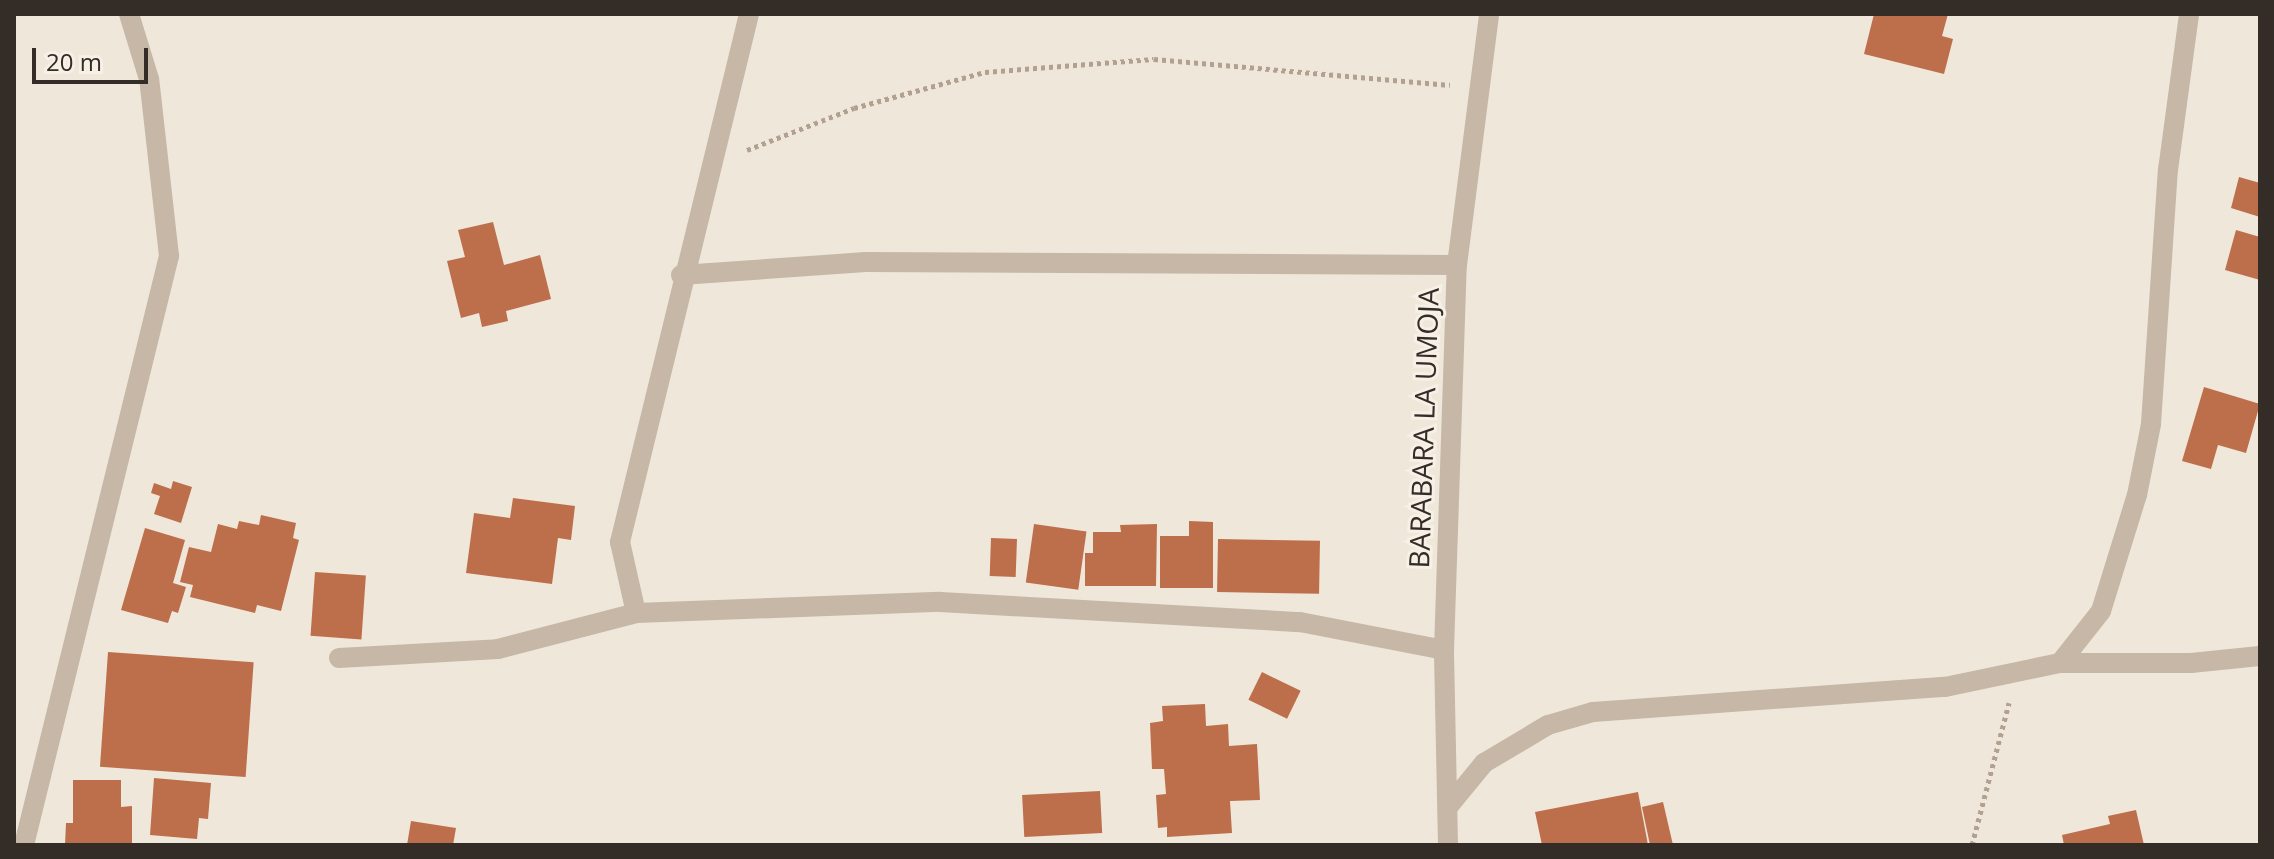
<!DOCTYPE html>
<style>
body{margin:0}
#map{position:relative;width:2274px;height:859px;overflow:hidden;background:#efe7da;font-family:"Open Sans",sans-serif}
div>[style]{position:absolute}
.building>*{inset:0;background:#bd6e4a;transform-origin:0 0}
.path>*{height:5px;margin-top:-2.5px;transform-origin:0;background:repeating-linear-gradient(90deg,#b2a191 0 4px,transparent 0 8px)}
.minor>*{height:20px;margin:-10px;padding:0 10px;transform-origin:10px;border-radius:10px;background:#c6b7a7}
span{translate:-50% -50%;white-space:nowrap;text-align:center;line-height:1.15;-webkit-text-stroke:6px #f7f0e6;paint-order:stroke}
.street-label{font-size:28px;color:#332c27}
.frame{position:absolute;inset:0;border:16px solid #332c27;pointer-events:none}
.scale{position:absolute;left:32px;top:48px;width:116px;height:36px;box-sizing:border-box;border:4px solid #332c27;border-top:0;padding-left:10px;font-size:24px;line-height:28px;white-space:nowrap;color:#332c27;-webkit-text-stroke:6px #f7f0e6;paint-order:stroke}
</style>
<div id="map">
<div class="building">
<i style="clip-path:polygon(1874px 14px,1948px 14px,1942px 36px,1953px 39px,1944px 74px,1864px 54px)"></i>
<i style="clip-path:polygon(2239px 177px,2260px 183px,2260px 217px,2231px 208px)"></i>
<i style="clip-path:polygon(493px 222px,504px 265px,540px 255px,551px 299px,506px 311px,508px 321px,482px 327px,479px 313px,461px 318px,447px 261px,465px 257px,458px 230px)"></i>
<i style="clip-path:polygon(2236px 230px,2260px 237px,2260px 280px,2225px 270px)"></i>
<i style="clip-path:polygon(2204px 387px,2260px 404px,2246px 453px,2218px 445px,2211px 469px,2182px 461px)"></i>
<i style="clip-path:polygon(173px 481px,192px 487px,181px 523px,154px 514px,160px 496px,151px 493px,154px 483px,171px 489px)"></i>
<i style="clip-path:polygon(513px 498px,575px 506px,571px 540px,558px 538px,552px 584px,466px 573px,474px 513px,510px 518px)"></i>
<i style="clip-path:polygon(261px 515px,296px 523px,293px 538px,299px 540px,281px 611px,257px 605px,255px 613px,190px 597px,193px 585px,180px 582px,189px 547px,211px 552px,218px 524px,237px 529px,239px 521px,259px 525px)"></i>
<i style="clip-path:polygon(1189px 521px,1213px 522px,1213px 588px,1160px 588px,1160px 536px,1189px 536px)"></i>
<i style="left:1034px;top:524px;width:53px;height:59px;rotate:8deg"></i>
<i style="clip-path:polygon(1157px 524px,1156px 586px,1085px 586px,1085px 553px,1093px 553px,1093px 532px,1121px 532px,1120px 525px)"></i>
<i style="clip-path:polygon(145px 528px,185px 540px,173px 583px,186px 587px,178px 613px,172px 611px,168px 623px,121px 610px)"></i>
<i style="left:991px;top:538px;width:26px;height:38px;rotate:2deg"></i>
<i style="left:1218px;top:539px;width:102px;height:53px;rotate:1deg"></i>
<i style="left:315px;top:572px;width:51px;height:64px;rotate:4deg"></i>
<i style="left:108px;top:652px;width:146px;height:115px;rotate:4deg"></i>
<i style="left:1262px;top:672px;width:43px;height:31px;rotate:26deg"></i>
<i style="clip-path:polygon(1205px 704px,1206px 726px,1228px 724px,1229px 746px,1257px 744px,1260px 800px,1230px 801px,1232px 833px,1167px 837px,1167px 827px,1158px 828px,1156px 795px,1166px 794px,1164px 769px,1152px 769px,1150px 723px,1163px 721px,1162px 706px)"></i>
<i style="clip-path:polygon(154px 778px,211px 783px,208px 819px,199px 818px,197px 839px,150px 835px)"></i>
<i style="clip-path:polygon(73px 780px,121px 780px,121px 807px,132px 806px,132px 845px,65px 845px,66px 823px,73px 823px)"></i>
<i style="left:1100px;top:791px;width:42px;height:78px;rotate:87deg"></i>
<i style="clip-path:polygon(1638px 792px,1648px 845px,1542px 845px,1535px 812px)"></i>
<i style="clip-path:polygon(1663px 802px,1673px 845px,1650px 845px,1642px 807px)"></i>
<i style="clip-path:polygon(2136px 810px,2144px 845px,2064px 845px,2062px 835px,2110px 824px,2108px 816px)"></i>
<i style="clip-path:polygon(411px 821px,456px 828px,453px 845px,407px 845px)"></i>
</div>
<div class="path">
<i style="left:747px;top:150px;width:115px;rotate:-21.4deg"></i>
<i style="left:854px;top:108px;width:136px;rotate:-15.4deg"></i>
<i style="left:985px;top:72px;width:169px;rotate:-4.4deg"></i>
<i style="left:1154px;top:59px;width:297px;rotate:5deg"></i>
<i style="left:1972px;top:845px;width:147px;rotate:-75.4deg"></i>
</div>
<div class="minor">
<i style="left:681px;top:275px;width:185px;rotate:-4deg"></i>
<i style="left:866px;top:262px;width:591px;rotate:0.29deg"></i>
<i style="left:636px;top:613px;width:73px;rotate:-102.7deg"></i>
<i style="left:620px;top:542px;width:544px;rotate:-76.27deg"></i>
<i style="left:339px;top:658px;width:159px;rotate:-3.2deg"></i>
<i style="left:498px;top:649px;width:143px;rotate:-14.6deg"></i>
<i style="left:636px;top:613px;width:304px;rotate:-2.1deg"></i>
<i style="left:940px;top:602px;width:361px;rotate:3.2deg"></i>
<i style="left:1300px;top:622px;width:147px;rotate:11deg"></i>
<i style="left:2060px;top:663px;width:66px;rotate:-51.7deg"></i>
<i style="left:2101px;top:611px;width:121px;rotate:-72.8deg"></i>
<i style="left:2137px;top:495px;width:72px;rotate:-78.8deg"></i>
<i style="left:2151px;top:424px;width:255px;rotate:-86.2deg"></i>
<i style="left:2168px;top:170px;width:157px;rotate:-82.3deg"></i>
<i style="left:1448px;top:807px;width:57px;rotate:-50.7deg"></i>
<i style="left:1484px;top:763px;width:74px;rotate:-30.7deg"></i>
<i style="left:1548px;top:725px;width:47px;rotate:-16.1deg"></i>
<i style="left:1593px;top:712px;width:353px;rotate:-4.1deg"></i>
<i style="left:1945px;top:687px;width:117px;rotate:-11.8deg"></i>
<i style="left:2060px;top:663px;width:131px"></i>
<i style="left:2191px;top:663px;width:69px;rotate:-5.8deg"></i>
<i style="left:24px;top:845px;width:607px;rotate:-76.17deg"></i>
<i style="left:169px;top:256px;width:178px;rotate:-96.4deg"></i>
<i style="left:149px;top:79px;width:68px;rotate:-107.1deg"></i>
<i style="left:1448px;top:845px;width:195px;rotate:-91.2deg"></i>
<i style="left:1444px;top:650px;width:385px;rotate:-88.1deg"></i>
<i style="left:1457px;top:265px;width:253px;rotate:-82.7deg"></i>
</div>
<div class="street-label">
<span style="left:1423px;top:428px;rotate:-88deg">BARABARA LA UMOJA</span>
</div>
<div class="frame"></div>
<div class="scale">20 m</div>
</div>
